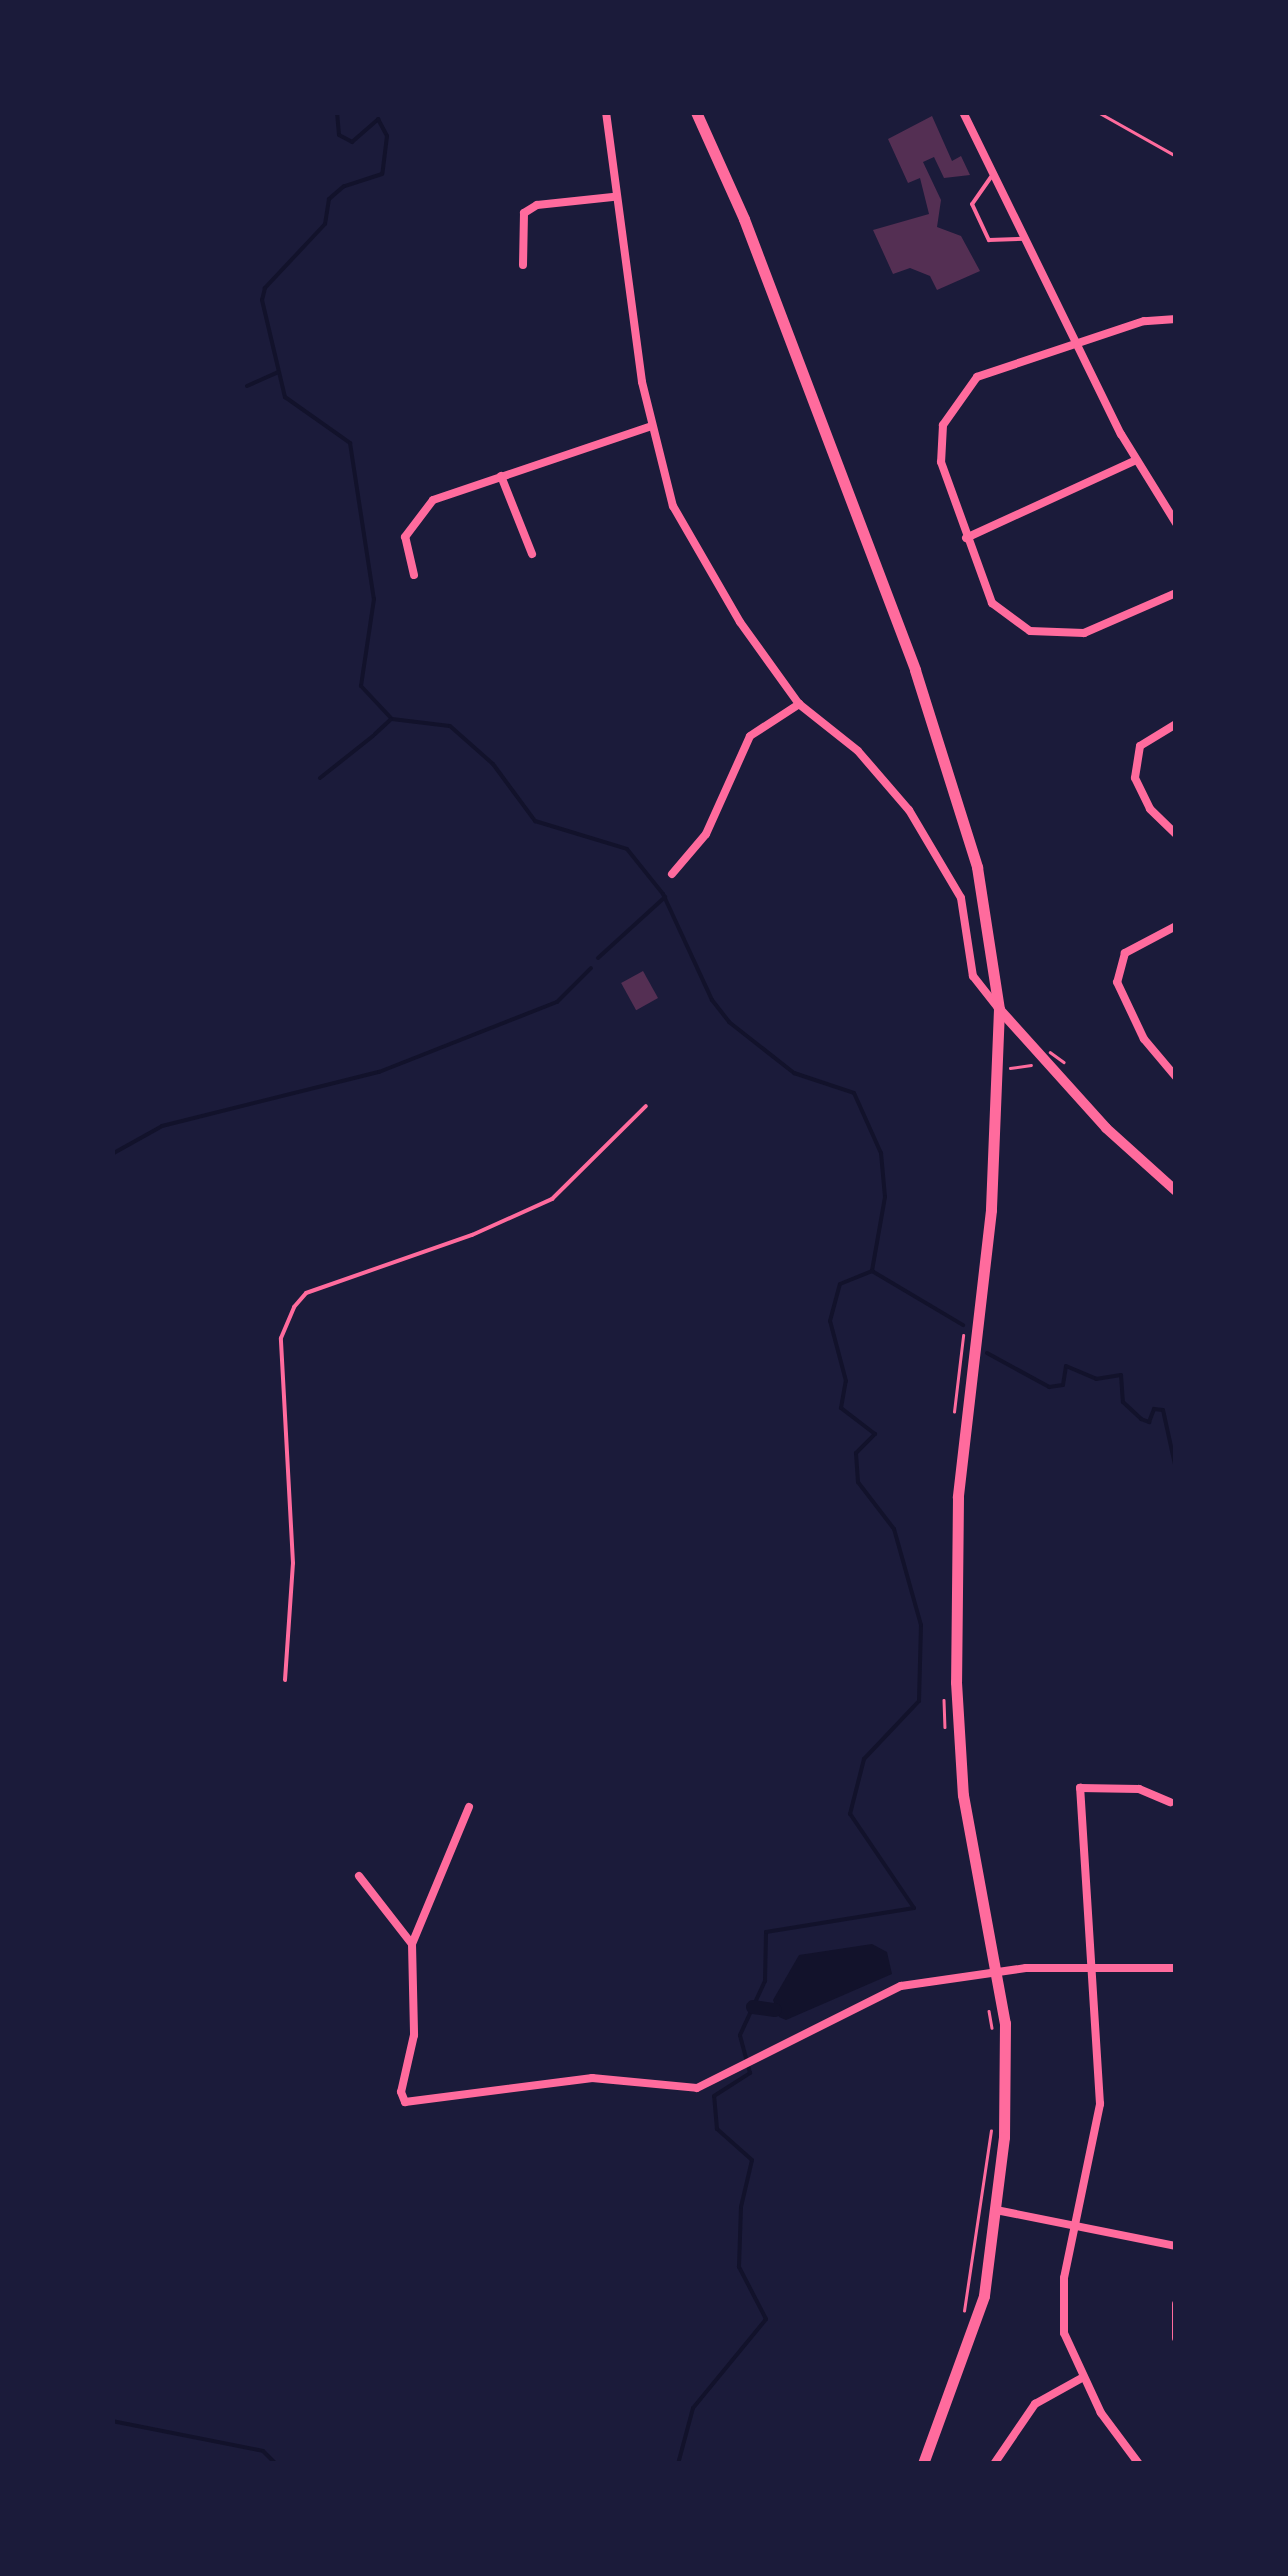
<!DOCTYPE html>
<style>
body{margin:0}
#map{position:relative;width:1288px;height:2576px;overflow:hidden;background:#1b1b3a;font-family:Signika,sans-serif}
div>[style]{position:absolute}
.water>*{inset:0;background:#12122b}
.stream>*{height:4px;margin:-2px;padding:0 2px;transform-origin:2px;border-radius:2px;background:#12122b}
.canal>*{height:14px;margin:-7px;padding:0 7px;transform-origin:7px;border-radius:7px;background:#12122b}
.building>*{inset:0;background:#542f53;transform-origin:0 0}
.path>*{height:2.5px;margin:-1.25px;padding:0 1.25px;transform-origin:1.25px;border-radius:1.25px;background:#ff6b9d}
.service>*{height:4px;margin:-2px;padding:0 2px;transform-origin:2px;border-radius:2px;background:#ff6b9d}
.minor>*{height:8px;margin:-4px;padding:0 4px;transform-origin:4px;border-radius:4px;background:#ff6b9d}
.tertiary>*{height:10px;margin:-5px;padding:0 5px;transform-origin:5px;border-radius:5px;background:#ff6b9d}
.secondary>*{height:11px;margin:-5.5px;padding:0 5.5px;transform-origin:5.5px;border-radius:5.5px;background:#ff6b9d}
span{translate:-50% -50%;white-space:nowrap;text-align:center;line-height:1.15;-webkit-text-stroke:8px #1b1b3a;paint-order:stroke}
.frame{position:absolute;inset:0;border:115px solid #1b1b3a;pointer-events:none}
</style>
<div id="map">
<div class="water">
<i style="clip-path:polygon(872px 1944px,887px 1952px,892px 1974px,786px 2020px,779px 2017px,773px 2000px,799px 1955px)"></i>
</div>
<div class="stream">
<i style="left:337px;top:112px;width:23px;rotate:85deg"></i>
<i style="left:339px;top:135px;width:15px;rotate:28deg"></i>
<i style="left:352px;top:142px;width:35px;rotate:-41deg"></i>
<i style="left:378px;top:119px;width:19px;rotate:62deg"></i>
<i style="left:387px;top:136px;width:38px;rotate:97deg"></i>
<i style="left:382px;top:174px;width:40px;rotate:162deg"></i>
<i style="left:344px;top:186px;width:20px;rotate:139deg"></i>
<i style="left:329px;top:199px;width:25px;rotate:99deg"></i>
<i style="left:325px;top:224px;width:88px;rotate:133.2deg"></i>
<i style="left:265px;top:288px;width:12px;rotate:104deg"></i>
<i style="left:262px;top:300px;width:100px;rotate:76.7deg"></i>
<i style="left:285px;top:397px;width:80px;rotate:35.3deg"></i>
<i style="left:350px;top:443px;width:158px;rotate:81.3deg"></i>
<i style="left:374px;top:599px;width:88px;rotate:98.5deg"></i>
<i style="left:361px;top:686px;width:45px;rotate:46.8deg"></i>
<i style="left:392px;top:719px;width:58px;rotate:6.9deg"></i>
<i style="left:450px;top:726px;width:57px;rotate:41.5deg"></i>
<i style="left:493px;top:764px;width:71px;rotate:53.6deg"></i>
<i style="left:535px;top:821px;width:96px;rotate:16.9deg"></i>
<i style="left:627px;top:849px;width:58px;rotate:51.3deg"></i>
<i style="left:663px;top:894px;width:117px;rotate:65.2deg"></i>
<i style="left:712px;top:1000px;width:28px;rotate:52deg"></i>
<i style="left:729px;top:1022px;width:83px;rotate:38.1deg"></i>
<i style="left:794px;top:1073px;width:63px;rotate:18.4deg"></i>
<i style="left:854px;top:1093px;width:66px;rotate:65.8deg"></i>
<i style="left:881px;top:1153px;width:44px;rotate:84.8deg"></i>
<i style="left:885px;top:1197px;width:75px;rotate:100deg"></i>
<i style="left:247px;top:386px;width:34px;rotate:-24deg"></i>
<i style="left:375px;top:734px;width:21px;rotate:-43deg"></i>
<i style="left:320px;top:778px;width:68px;rotate:-38.4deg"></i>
<i style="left:598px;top:958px;width:91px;rotate:-42.3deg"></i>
<i style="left:112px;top:1154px;width:57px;rotate:-29.2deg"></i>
<i style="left:162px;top:1126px;width:224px;rotate:-14deg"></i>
<i style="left:379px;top:1072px;width:191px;rotate:-21.5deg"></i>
<i style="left:557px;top:1002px;width:48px;rotate:-45deg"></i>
<i style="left:872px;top:1271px;width:106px;rotate:30.7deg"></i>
<i style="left:987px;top:1353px;width:71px;rotate:28.7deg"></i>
<i style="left:1049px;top:1387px;width:14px;rotate:-8deg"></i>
<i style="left:1063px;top:1385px;width:19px;rotate:-81deg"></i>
<i style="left:1066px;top:1366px;width:33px;rotate:23deg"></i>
<i style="left:1096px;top:1379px;width:25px;rotate:-9deg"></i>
<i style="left:1121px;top:1375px;width:27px;rotate:86deg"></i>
<i style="left:1123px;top:1402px;width:25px;rotate:43deg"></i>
<i style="left:1141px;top:1419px;width:9px;rotate:21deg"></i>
<i style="left:1149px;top:1422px;width:14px;rotate:-69deg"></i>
<i style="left:1154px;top:1409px;width:9px;rotate:6deg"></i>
<i style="left:1163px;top:1410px;width:60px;rotate:77.6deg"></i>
<i style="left:112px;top:2421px;width:154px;rotate:11.2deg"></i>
<i style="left:263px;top:2451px;width:18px;rotate:45deg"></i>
<i style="left:678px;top:2464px;width:58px;rotate:-75deg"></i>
<i style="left:693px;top:2408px;width:115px;rotate:-50.6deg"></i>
<i style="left:766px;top:2319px;width:59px;rotate:-117.4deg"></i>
<i style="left:739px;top:2267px;width:60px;rotate:-88.1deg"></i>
<i style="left:741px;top:2207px;width:48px;rotate:-76.8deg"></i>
<i style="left:752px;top:2160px;width:47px;rotate:-138.5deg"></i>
<i style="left:717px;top:2129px;width:33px;rotate:-95deg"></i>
<i style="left:714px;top:2096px;width:43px;rotate:-32.6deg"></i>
<i style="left:750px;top:2073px;width:39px;rotate:-105deg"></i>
<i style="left:740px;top:2035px;width:60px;rotate:-65.2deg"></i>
<i style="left:765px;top:1981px;width:49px;rotate:-88.8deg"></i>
<i style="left:766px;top:1932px;width:150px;rotate:-9.2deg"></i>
<i style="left:914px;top:1908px;width:114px;rotate:-124.2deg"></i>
<i style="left:850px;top:1814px;width:57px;rotate:-75.7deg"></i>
<i style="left:864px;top:1759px;width:80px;rotate:-46.5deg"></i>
<i style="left:919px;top:1701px;width:76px;rotate:-88.5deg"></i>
<i style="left:921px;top:1625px;width:100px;rotate:-105.7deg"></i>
<i style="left:894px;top:1529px;width:59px;rotate:-127.5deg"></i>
<i style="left:858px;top:1482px;width:29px;rotate:-94deg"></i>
<i style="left:856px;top:1453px;width:27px;rotate:-45deg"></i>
<i style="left:875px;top:1434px;width:43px;rotate:-142.6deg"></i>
<i style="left:841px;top:1408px;width:27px;rotate:-80deg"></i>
<i style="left:846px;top:1381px;width:62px;rotate:-104.9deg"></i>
<i style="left:830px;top:1321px;width:38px;rotate:-75deg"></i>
<i style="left:840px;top:1284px;width:35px;rotate:-22deg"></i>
</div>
<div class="canal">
<i style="left:753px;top:2007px;width:22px;rotate:8deg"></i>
</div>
<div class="building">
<i style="clip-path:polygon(932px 116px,952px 161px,961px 156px,970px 175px,944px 178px,934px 157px,923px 162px,941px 200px,937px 227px,961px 236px,980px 271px,937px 290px,930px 276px,910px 268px,893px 274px,873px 230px,929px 214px,920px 178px,908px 183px,888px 139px)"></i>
<i style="left:643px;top:971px;width:31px;height:25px;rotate:61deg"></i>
</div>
<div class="path">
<i style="left:1098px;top:112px;width:90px;rotate:29.4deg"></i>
<i style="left:1050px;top:1052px;width:17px;rotate:36deg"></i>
<i style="left:1010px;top:1068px;width:21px;rotate:-8deg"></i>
<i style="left:954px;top:1412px;width:77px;rotate:-83.2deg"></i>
<i style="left:944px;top:1700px;width:27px;rotate:88deg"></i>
<i style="left:989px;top:2011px;width:17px;rotate:80deg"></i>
<i style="left:964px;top:2311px;width:182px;rotate:-81.5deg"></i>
</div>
<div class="service">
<i style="left:991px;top:177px;width:33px;rotate:125deg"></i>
<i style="left:972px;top:204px;width:40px;rotate:65deg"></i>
<i style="left:989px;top:240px;width:36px;rotate:-2deg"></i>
<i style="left:285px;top:1680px;width:117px;rotate:-86.1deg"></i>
<i style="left:293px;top:1563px;width:225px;rotate:-93.1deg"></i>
<i style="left:281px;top:1338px;width:34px;rotate:-67deg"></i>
<i style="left:294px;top:1307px;width:18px;rotate:-49deg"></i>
<i style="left:306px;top:1293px;width:176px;rotate:-19.3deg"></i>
<i style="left:472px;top:1235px;width:88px;rotate:-24.2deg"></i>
<i style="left:552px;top:1199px;width:132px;rotate:-44.7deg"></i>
</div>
<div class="minor">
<i style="left:606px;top:112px;width:272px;rotate:82.4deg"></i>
<i style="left:642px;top:382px;width:128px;rotate:76deg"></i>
<i style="left:673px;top:506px;width:134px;rotate:60deg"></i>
<i style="left:740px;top:622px;width:101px;rotate:54.3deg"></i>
<i style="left:799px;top:704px;width:75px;rotate:38.5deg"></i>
<i style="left:858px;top:751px;width:78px;rotate:49.2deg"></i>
<i style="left:909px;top:810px;width:102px;rotate:59.4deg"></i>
<i style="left:961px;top:898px;width:79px;rotate:81.3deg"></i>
<i style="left:973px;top:976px;width:42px;rotate:51.8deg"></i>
<i style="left:963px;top:112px;width:359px;rotate:63.9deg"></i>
<i style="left:1121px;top:434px;width:105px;rotate:58.3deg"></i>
<i style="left:523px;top:265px;width:52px;rotate:-88.9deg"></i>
<i style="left:524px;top:213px;width:15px;rotate:-32deg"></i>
<i style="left:537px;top:205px;width:76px;rotate:-6deg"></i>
<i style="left:1176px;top:319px;width:32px;rotate:176deg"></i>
<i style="left:1144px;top:321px;width:176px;rotate:161.5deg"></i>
<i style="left:977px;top:377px;width:59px;rotate:125.3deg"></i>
<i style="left:943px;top:425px;width:37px;rotate:93deg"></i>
<i style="left:941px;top:462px;width:150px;rotate:70.1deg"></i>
<i style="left:992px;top:603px;width:47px;rotate:36.4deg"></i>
<i style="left:1030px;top:631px;width:54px;rotate:2.1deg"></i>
<i style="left:1084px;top:633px;width:100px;rotate:-23.5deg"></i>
<i style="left:501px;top:476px;width:84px;rotate:68.3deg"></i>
<i style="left:966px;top:538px;width:187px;rotate:-24.6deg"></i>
<i style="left:414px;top:575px;width:39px;rotate:-103deg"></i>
<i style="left:405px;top:537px;width:46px;rotate:-52.9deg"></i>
<i style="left:433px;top:500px;width:231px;rotate:-18.7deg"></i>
<i style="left:1176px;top:724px;width:42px;rotate:148.6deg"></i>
<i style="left:1140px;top:746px;width:32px;rotate:99deg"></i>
<i style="left:1135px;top:778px;width:34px;rotate:64deg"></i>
<i style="left:1150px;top:809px;width:36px;rotate:44deg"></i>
<i style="left:672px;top:874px;width:52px;rotate:-49.6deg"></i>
<i style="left:706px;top:834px;width:107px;rotate:-65.8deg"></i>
<i style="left:750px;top:736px;width:59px;rotate:-33.1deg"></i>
<i style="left:1176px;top:926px;width:58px;rotate:152.1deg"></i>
<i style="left:1125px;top:953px;width:30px;rotate:105deg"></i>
<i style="left:1117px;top:982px;width:63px;rotate:64.7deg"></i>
<i style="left:1144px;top:1039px;width:50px;rotate:49.9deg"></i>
<i style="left:469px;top:1807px;width:148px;rotate:112.6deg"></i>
<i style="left:412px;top:1944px;width:91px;rotate:88.7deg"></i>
<i style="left:414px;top:2035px;width:58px;rotate:102.8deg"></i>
<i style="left:401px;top:2092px;width:11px;rotate:68deg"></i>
<i style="left:405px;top:2102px;width:189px;rotate:-7.3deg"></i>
<i style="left:592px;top:2078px;width:105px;rotate:5.4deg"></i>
<i style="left:697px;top:2088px;width:228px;rotate:-26.6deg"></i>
<i style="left:901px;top:1986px;width:126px;rotate:-8.2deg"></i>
<i style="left:1026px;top:1968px;width:150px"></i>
<i style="left:359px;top:1876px;width:86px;rotate:52.1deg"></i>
<i style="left:996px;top:2210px;width:184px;rotate:11.3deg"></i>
<i style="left:1176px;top:2304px;width:34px;rotate:90deg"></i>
<i style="left:994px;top:2464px;width:73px;rotate:-55.7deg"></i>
<i style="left:1035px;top:2404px;width:54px;rotate:-29deg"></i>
<i style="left:1139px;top:2464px;width:64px;rotate:-126.7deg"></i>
<i style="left:1101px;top:2413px;width:88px;rotate:-114.8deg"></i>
<i style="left:1064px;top:2333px;width:55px;rotate:-90deg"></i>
<i style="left:1064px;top:2278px;width:178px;rotate:-78.3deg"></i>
<i style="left:1100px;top:2104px;width:317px;rotate:-93.6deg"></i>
<i style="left:1080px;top:1788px;width:59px;rotate:1deg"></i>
<i style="left:1139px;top:1789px;width:34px;rotate:23deg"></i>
</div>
<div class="tertiary">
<i style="left:999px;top:1009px;width:160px;rotate:48deg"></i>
<i style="left:1106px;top:1128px;width:94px;rotate:42deg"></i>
</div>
<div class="secondary">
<i style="left:696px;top:112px;width:117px;rotate:65.8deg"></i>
<i style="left:744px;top:219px;width:482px;rotate:69.2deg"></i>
<i style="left:915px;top:670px;width:207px;rotate:72.5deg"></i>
<i style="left:977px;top:867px;width:144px;rotate:81.2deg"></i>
<i style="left:999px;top:1009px;width:201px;rotate:92.3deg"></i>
<i style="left:991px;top:1210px;width:289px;rotate:96.6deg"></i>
<i style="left:958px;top:1497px;width:185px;rotate:90.6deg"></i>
<i style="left:956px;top:1682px;width:113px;rotate:86.5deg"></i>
<i style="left:963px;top:1795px;width:232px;rotate:79.6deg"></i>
<i style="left:1005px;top:2023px;width:114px;rotate:90.5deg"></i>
<i style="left:1004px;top:2137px;width:160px;rotate:97.2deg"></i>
<i style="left:984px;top:2296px;width:179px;rotate:110deg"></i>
</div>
<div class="frame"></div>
</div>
